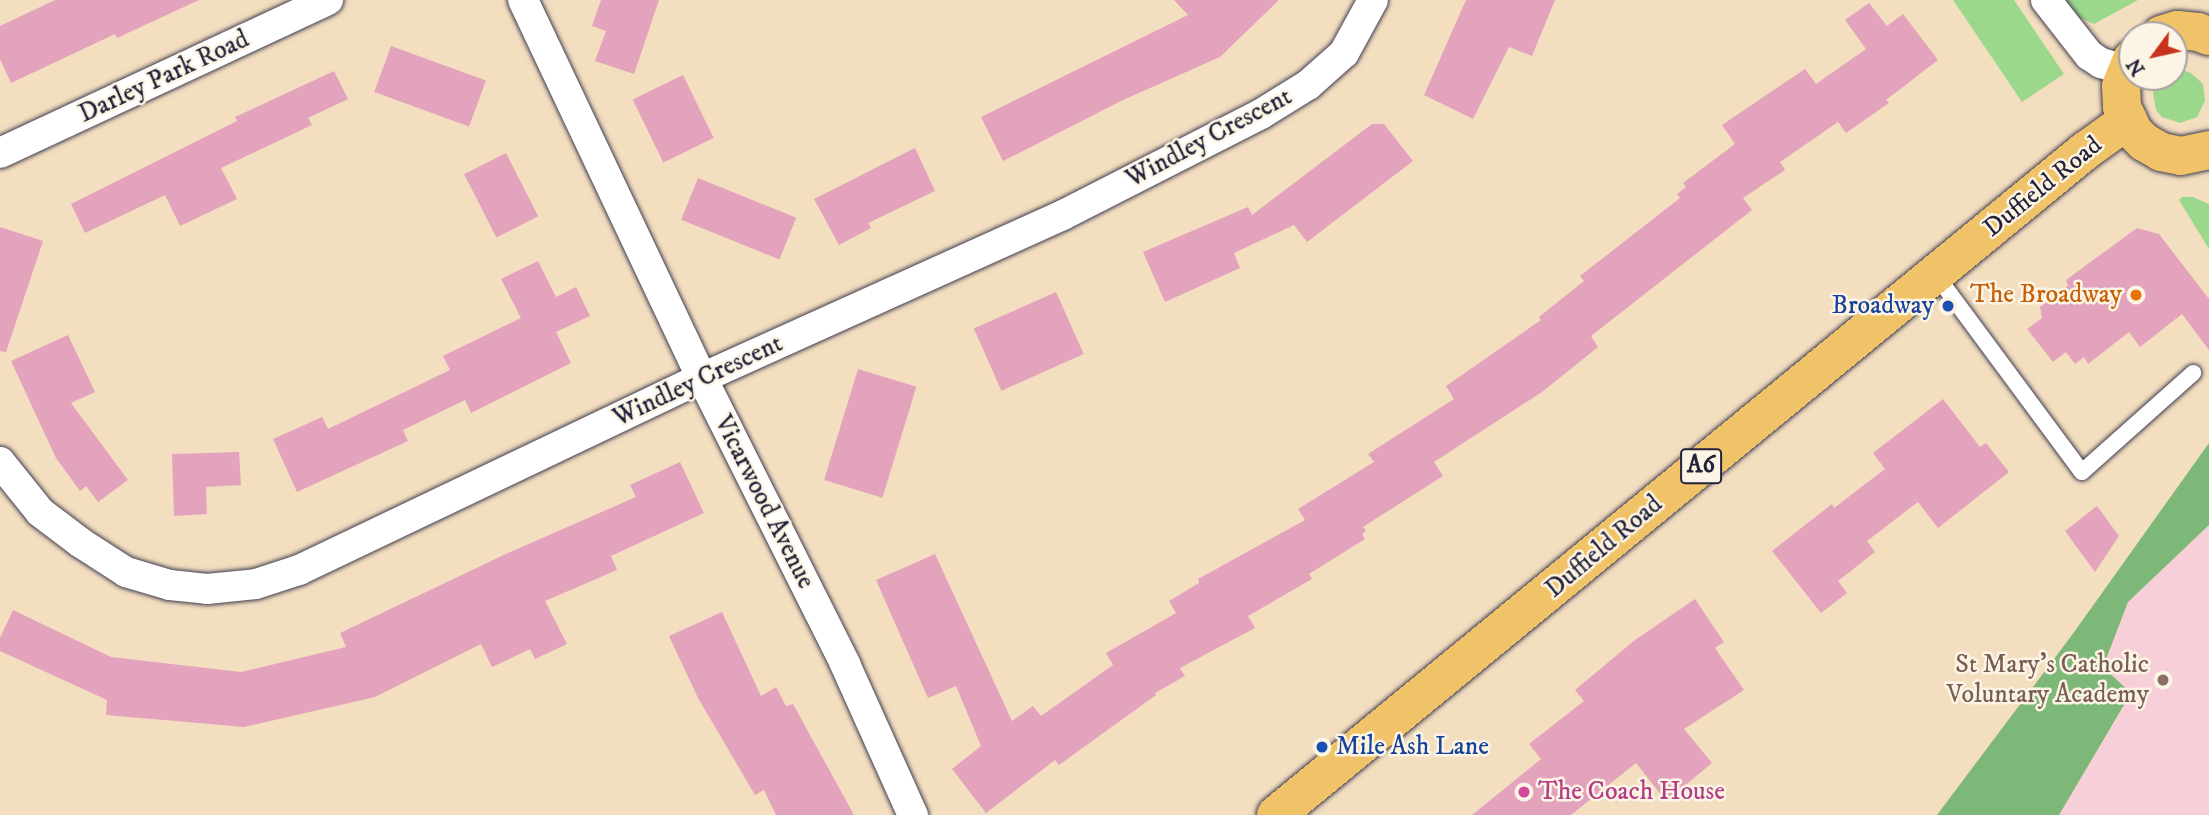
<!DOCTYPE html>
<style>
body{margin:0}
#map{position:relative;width:2209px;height:815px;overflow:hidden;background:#f3dec0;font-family:"IM FELL DW Pica",serif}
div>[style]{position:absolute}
.built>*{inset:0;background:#f6cfd8}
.green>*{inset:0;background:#9cd88c}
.forest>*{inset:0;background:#7db878}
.building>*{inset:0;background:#e4a3bc;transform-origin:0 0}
.roads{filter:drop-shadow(0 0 2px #413e4f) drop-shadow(0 0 2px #413e4f)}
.lane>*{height:16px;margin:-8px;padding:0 8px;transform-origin:8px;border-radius:8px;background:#fff}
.street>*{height:30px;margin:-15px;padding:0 15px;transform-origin:15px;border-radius:15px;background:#fff}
.primary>*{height:38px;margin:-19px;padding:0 19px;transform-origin:19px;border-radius:19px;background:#f1c369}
.dots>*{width:19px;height:19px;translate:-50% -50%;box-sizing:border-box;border:4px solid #fcf5e5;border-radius:50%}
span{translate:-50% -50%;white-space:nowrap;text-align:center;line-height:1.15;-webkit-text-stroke:5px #fcf5e5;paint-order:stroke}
.shield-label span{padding:2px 5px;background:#fcf5e5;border:2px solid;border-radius:5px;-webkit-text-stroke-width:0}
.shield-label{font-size:24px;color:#22223b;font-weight:700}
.street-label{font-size:26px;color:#22223b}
.food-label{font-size:26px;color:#c56008}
.right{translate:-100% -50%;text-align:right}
.transit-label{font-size:26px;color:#164399}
.left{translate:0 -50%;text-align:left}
.education-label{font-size:26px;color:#785e54}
.hotel-label{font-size:26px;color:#b23c85}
.north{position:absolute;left:2118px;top:21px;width:70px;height:70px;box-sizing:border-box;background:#fcf5e5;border:2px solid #a5a1a1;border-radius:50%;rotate:237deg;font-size:19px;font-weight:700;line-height:28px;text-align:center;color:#22223b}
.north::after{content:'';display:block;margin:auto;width:24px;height:32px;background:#c8321e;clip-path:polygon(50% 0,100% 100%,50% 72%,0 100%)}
</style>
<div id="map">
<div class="built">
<i style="clip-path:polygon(2209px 525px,2209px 815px,2059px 815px,2131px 693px,2103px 667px,2128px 602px)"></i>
</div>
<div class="green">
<i style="clip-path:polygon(1953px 0,2014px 0,2064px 74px,2022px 102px)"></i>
<i style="clip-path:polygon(2065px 0,2138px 0,2094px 24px,2078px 17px)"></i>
<i style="clip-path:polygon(2183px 70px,2191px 73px,2203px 84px,2205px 101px,2197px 117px,2180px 123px,2162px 117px,2156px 110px,2153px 93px,2161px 77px,2174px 77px,2174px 71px)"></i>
<i style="clip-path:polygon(2182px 197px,2193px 197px,2209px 204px,2209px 249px,2179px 200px)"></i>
</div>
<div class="forest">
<i style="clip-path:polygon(2209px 443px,2209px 525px,2128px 602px,2103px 667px,2131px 693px,2059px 815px,1937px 815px,2072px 635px)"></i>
</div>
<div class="building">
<i style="clip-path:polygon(55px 0,199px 0,117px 38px,115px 34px,11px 83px,0 59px,0 26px)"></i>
<i style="clip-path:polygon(601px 0,659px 0,634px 74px,595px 61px,606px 31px,592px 26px)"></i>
<i style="clip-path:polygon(1174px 0,1279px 0,1220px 57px,1123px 100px,1003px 161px,981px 117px,1188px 15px)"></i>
<i style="clip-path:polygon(1466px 0,1555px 0,1532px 56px,1509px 47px,1473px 119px,1424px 95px)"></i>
<i style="clip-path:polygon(1869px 3px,1887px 26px,1903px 14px,1938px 60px,1886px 100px,1889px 103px,1846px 133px,1838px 122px,1780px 162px,1785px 170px,1743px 198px,1752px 210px,1591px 336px,1598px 347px,1542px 392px,1434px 462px,1443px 476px,1363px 527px,1366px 531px,1362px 534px,1365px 539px,1309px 574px,1312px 579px,1248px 616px,1255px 628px,1180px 668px,1185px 676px,1155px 693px,1156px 695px,1059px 765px,1055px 760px,986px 813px,952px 769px,981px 746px,956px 686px,928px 698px,876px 580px,935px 554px,1012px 721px,1033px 706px,1041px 716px,1113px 665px,1106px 653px,1176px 613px,1169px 601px,1199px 583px,1198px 579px,1305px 520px,1298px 509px,1374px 462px,1368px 454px,1454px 399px,1446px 386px,1541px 320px,1539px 317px,1584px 281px,1580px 276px,1680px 198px,1677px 194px,1686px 187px,1683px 183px,1735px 144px,1722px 125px,1805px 69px,1816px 84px,1866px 49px,1845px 20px)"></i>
<i style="left:391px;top:46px;width:101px;height:49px;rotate:20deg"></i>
<i style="clip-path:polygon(334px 71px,348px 99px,308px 118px,312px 125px,221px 168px,237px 199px,180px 226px,165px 195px,85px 233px,71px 204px,237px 121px,235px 117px)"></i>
<i style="left:683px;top:75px;width:70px;height:56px;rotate:64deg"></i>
<i style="clip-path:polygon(1372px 124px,1384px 124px,1413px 161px,1307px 242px,1294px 225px,1234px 253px,1240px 268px,1165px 302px,1143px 252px,1248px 207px,1252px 215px)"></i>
<i style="clip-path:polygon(915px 148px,935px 191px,868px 223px,871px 228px,839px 245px,814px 199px)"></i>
<i style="left:506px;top:153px;width:71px;height:47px;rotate:63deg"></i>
<i style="left:698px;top:178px;width:106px;height:45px;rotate:22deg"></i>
<i style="clip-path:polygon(0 227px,43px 241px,6px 352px,0 351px)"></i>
<i style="clip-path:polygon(2137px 228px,2159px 234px,2209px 299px,2209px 350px,2182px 314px,2140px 347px,2129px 332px,2088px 364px,2084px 357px,2075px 364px,2066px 352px,2053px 362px,2027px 329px,2042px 318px,2040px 307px,2068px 286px,2066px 280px)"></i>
<i style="clip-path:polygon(538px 261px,556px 297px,576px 287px,590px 316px,556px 332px,571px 363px,471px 413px,465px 400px,403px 430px,408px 441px,297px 492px,273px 439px,322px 417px,328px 429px,450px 370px,443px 356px,521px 318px,501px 279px)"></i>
<i style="left:1056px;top:292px;width:68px;height:90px;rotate:66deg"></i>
<i style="clip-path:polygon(68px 335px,95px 392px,71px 403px,128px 480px,98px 502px,86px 486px,80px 491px,56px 458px,11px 361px)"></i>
<i style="left:858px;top:369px;width:61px;height:116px;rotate:17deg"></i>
<i style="clip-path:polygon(1943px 399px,1980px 447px,1986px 443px,2009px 472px,1938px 528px,1918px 502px,1867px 541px,1875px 552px,1838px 581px,1847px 593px,1821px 613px,1772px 551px,1832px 504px,1834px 508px,1885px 469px,1873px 453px)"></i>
<i style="clip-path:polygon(239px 452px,241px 485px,206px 487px,207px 514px,174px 516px,172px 454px)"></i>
<i style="clip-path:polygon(680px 462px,704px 513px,611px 556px,617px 570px,545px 601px,567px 644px,535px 659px,530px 649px,492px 667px,481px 644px,375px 697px,244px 727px,106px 715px,107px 700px,0 651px,0 638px,13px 610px,111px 657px,241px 672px,346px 647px,340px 633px,508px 553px,636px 497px,630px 485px)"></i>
<i style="clip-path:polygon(2097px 506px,2119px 536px,2095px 572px,2065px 531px)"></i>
<i style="clip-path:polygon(1695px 599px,1724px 642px,1715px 648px,1744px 690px,1684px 729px,1712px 763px,1666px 801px,1636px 763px,1571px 815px,1472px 815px,1541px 759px,1529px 744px,1584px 701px,1575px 690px,1635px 640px)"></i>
<i style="clip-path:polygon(722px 612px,761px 696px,776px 687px,786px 706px,793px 704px,854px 815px,776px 815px,764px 790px,755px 795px,698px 698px,669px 636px)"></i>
</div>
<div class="roads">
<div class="lane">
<i style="left:1936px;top:275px;width:245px;rotate:53.5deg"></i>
<i style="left:2082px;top:472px;width:149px;rotate:-41.7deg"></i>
</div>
<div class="street">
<i style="left:523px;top:0;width:418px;rotate:64.7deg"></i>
<i style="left:702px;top:378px;width:320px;rotate:63.4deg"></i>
<i style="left:845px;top:664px;width:166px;rotate:65.8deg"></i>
<i style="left:2046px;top:0;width:70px;rotate:52deg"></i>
<i style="left:2089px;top:55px;width:14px;rotate:34deg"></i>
<i style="left:2101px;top:63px;width:26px;rotate:16deg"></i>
<i style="left:0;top:153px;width:362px;rotate:-25deg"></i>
<i style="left:0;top:462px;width:64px;rotate:51.3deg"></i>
<i style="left:40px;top:512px;width:51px;rotate:37.1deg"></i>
<i style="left:81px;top:543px;width:54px;rotate:32.8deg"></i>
<i style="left:126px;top:572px;width:46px;rotate:16.5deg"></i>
<i style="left:170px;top:585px;width:37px;rotate:6deg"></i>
<i style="left:207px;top:589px;width:49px;rotate:-5.8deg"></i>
<i style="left:256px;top:584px;width:45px;rotate:-18deg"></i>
<i style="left:299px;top:570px;width:446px;rotate:-25.5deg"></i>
<i style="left:702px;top:378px;width:396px;rotate:-24.3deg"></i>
<i style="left:1063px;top:215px;width:222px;rotate:-27deg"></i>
<i style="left:1261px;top:114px;width:55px;rotate:-31.7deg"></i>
<i style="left:1308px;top:85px;width:48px;rotate:-41.6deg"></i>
<i style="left:1344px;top:53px;width:60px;rotate:-61.3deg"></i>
</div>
<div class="primary">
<i style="left:2161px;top:35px;width:17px;rotate:-17deg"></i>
<i style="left:2177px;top:30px;width:21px;rotate:5deg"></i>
<i style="left:2198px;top:32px;width:12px;rotate:20deg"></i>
<i style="left:2132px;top:59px;width:29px;rotate:112deg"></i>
<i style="left:2121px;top:86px;width:21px;rotate:87deg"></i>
<i style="left:2122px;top:107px;width:26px;rotate:65deg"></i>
<i style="left:2133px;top:131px;width:16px;rotate:45deg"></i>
<i style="left:2144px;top:142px;width:20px;rotate:30deg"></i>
<i style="left:2161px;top:152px;width:20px;rotate:11deg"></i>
<i style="left:2181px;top:156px;width:29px;rotate:-12deg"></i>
<i style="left:1276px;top:815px;width:1047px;rotate:-39.38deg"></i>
<i style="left:2085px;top:151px;width:53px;rotate:-35.8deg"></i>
</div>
</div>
<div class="dots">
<i style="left:2136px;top:295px;background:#e8710a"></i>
<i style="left:1948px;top:306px;background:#1a4fb4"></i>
<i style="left:2163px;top:680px;background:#8d6e63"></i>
<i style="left:1322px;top:747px;background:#1a4fb4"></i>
<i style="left:1524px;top:792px;background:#d1479c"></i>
</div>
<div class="shield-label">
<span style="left:1701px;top:466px">A6</span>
</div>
<div class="street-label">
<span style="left:164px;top:77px;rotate:-25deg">Darley Park Road</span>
<span style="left:1209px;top:138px;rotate:-28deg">Windley Crescent</span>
<span style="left:2043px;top:187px;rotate:-39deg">Duffield Road</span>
<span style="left:698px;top:381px;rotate:-25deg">Windley Crescent</span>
<span style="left:764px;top:502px;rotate:63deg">Vicarwood Avenue</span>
<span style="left:1604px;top:547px;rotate:-40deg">Duffield Road</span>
</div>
<div class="food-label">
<span class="right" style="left:2122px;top:295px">The Broadway</span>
</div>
<div class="transit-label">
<span class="right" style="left:1934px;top:306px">Broadway</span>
<span class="left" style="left:1336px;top:747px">Mile Ash Lane</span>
</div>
<div class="education-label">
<span class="right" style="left:2149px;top:680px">St Mary's Catholic<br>Voluntary Academy</span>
</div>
<div class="hotel-label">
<span class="left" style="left:1538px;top:792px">The Coach House</span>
</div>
<div class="north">N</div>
</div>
